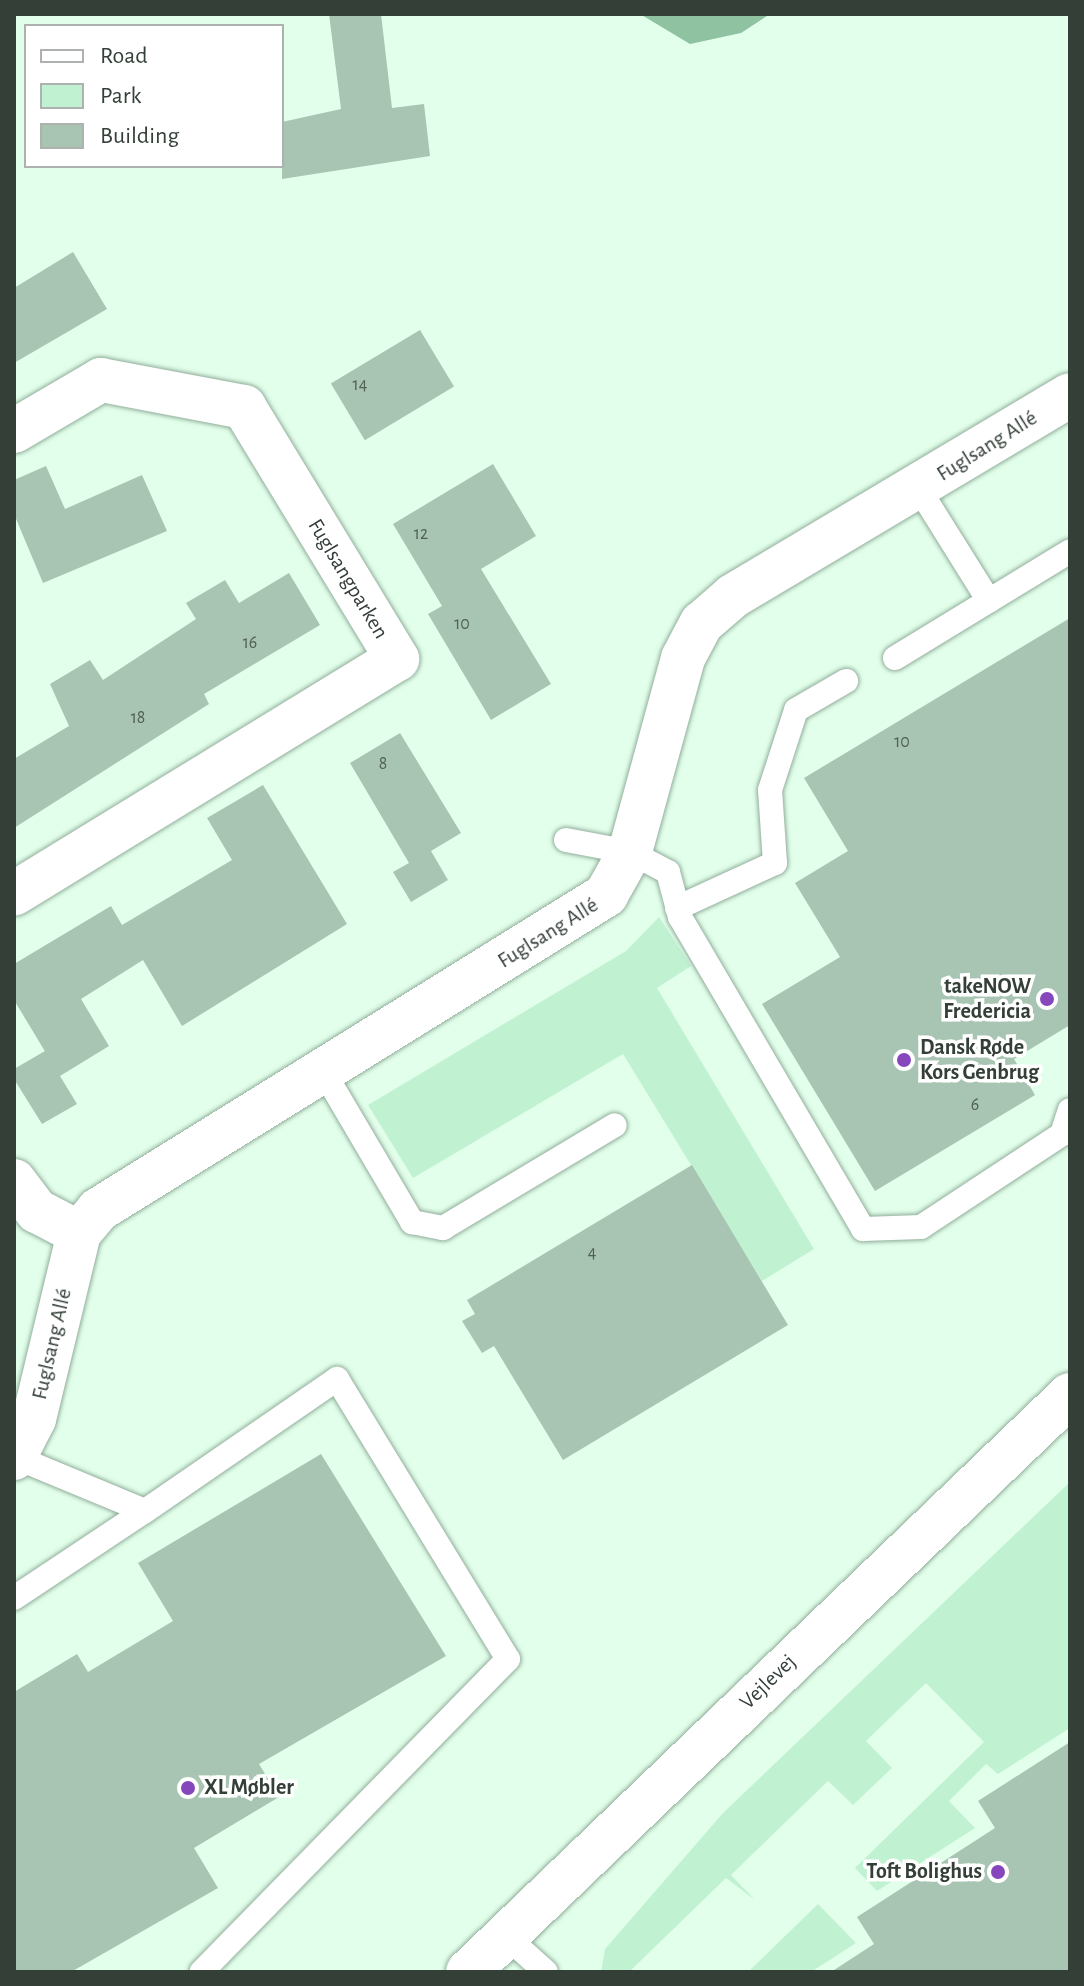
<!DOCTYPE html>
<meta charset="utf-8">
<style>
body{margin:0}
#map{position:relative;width:1084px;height:1986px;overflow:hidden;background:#e2ffeb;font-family:"Alegreya Sans",sans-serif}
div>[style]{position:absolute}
.green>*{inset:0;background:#c0f2d1}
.water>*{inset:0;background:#8ec2a1}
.building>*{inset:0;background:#a8c4b2;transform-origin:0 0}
.roads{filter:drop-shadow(0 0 2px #92ae9c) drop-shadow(0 0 2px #92ae9c)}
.service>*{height:24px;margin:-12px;padding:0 12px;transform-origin:12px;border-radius:12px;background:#fff}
.minor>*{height:44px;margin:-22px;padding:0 22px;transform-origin:22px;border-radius:22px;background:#fff}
.tertiary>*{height:44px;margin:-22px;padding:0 22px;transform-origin:22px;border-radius:22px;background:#fff}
.dots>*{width:22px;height:22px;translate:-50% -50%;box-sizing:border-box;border:4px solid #fff;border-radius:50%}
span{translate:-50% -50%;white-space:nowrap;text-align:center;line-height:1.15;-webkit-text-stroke:7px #fff;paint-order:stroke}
.number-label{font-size:18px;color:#516056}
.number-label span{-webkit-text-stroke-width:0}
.street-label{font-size:22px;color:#343f38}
.poi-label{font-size:22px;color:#343f38;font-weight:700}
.right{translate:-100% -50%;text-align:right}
.left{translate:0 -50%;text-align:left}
.frame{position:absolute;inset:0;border:16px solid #343f38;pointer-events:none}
.legend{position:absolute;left:24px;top:24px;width:260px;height:144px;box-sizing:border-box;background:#fff;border:2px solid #aeb2af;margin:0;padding:10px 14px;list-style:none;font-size:24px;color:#343f38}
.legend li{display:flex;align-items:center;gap:16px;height:40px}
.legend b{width:40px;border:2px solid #aeb2af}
</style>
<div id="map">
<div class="green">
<i style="clip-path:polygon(659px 917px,691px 966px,657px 988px,814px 1249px,762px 1281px,623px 1054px,413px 1178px,368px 1105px,626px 951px)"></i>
<i style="clip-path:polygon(1070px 1482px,1070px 1728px,998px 1774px,986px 1764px,949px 1801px,975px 1828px,877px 1891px,855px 1868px,984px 1742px,926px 1683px,866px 1741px,892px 1768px,853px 1805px,828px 1781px,731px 1875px,755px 1900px,726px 1878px,629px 1972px,601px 1972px,605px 1949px,723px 1813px)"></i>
<i style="clip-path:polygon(818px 1904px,856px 1943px,811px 1972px,748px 1972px)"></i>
</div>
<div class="water">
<i style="clip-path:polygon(640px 14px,770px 14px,741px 33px,690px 44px)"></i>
</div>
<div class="building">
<i style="clip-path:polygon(329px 14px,381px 14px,392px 108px,424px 104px,430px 156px,282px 179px,282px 122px,341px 109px)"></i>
<i style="clip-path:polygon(73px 252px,107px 309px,14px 363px,14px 288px)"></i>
<i style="left:420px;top:330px;width:66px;height:104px;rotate:59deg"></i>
<i style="clip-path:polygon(493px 464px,536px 536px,481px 569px,551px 684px,491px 720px,428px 614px,442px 606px,393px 524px)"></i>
<i style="clip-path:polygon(46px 466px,65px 509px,142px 475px,167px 531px,43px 583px,14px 514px,14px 480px)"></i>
<i style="clip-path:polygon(289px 573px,320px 625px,204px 694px,209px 704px,14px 828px,14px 759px,69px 726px,50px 684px,90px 660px,103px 680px,196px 619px,186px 603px,225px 580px,239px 603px)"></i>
<i style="clip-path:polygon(1070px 618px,1070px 1025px,1014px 1059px,1035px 1095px,875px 1191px,762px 1004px,840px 957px,795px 883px,848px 851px,804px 778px)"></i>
<i style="clip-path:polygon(400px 733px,461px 833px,431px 851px,448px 880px,411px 902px,393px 872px,409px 863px,350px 763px)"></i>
<i style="clip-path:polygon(263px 785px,347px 924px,182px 1026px,143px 960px,81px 999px,109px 1046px,60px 1076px,77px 1104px,42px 1124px,14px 1079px,14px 1069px,45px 1051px,49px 1058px,14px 1000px,14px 964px,111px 906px,122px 925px,232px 860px,207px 818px)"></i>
<i style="clip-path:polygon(692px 1165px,788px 1325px,563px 1460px,494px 1346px,482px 1353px,462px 1321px,475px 1314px,467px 1300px)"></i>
<i style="clip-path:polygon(321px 1454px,446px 1656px,259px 1764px,279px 1797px,194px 1848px,218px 1888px,71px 1972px,14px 1972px,14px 1692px,77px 1654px,88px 1672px,173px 1621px,138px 1563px)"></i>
<i style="clip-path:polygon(1070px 1742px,1070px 1972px,831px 1972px,874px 1944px,857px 1917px,995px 1828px,978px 1801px)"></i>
</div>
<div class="roads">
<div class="service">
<i style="left:919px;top:489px;width:132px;rotate:58deg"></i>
<i style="left:895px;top:658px;width:205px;rotate:-31.4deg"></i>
<i style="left:566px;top:840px;width:65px;rotate:10.6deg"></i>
<i style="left:630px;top:852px;width:43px;rotate:27.8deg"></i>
<i style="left:668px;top:872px;width:47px;rotate:75.1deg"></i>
<i style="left:680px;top:917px;width:362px;rotate:59.6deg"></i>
<i style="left:863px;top:1229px;width:58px;rotate:-2deg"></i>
<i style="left:921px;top:1227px;width:169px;rotate:-33.4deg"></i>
<i style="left:1062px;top:1134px;width:25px;rotate:-72deg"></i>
<i style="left:677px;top:908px;width:108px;rotate:-24.7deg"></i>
<i style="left:775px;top:863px;width:73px;rotate:-93.9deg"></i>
<i style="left:770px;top:790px;width:84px;rotate:-72deg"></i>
<i style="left:796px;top:710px;width:58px;rotate:-30.1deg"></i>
<i style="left:322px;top:1069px;width:178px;rotate:59.5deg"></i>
<i style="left:412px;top:1222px;width:32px;rotate:11deg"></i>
<i style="left:443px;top:1228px;width:200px;rotate:-30.9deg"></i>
<i style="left:145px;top:1511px;width:233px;rotate:-34.5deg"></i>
<i style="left:337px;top:1379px;width:328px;rotate:58.6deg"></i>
<i style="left:508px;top:1659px;width:438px;rotate:134.4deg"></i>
<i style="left:14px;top:1598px;width:157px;rotate:-33.6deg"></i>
<i style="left:145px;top:1511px;width:141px;rotate:-157.4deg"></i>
<i style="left:507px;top:1937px;width:52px;rotate:41.9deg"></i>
</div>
<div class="minor">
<i style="left:14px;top:431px;width:101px;rotate:-30.4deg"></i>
<i style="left:101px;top:380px;width:146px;rotate:10.7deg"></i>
<i style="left:244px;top:407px;width:295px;rotate:58.7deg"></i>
<i style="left:397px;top:659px;width:449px;rotate:148.5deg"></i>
<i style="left:14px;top:1181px;width:38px;rotate:53deg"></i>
<i style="left:37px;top:1211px;width:47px;rotate:27.6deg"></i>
<i style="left:14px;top:1458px;width:44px;rotate:-62.9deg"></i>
<i style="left:34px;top:1419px;width:191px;rotate:-76.4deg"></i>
<i style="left:79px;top:1233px;width:30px;rotate:-50deg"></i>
<i style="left:98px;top:1210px;width:598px;rotate:-31.8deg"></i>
<i style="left:606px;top:895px;width:49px;rotate:-60.8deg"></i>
<i style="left:630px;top:852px;width:201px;rotate:-74.7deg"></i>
<i style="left:683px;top:658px;width:40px;rotate:-62deg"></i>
<i style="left:702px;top:623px;width:41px;rotate:-41.1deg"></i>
<i style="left:733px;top:596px;width:392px;rotate:-30.8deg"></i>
</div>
<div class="tertiary">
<i style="left:468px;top:1972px;width:834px;rotate:-43.79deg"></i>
</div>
</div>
<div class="dots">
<i style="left:1047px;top:999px;background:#8747bc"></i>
<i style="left:904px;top:1060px;background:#8747bc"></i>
<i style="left:188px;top:1788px;background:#8747bc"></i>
<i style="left:998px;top:1872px;background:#8747bc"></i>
</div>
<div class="number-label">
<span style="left:360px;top:385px">14</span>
<span style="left:421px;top:534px">12</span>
<span style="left:462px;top:624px">10</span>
<span style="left:250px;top:643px">16</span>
<span style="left:138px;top:718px">18</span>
<span style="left:902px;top:742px">10</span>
<span style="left:383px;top:764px">8</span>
<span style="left:975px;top:1105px">6</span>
<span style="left:592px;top:1253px">4</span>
</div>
<div class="street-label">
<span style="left:987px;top:446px;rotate:-32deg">Fuglsang Allé</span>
<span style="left:348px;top:579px;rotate:59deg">Fuglsangparken</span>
<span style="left:548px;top:933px;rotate:-32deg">Fuglsang Allé</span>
<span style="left:52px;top:1344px;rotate:-77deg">Fuglsang Allé</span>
<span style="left:768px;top:1682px;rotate:-44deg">Vejlevej</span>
</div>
<div class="poi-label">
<span class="right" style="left:1031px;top:999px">takeNOW<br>Fredericia</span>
<span class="left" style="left:920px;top:1060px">Dansk Røde<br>Kors Genbrug</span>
<span class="left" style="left:204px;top:1788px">XL Møbler</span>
<span class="right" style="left:982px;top:1872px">Toft Bolighus</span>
</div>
<div class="frame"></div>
<ul class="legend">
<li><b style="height:10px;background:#fff"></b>Road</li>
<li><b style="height:22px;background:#c0f2d1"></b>Park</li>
<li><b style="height:22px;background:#a8c4b2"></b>Building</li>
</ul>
</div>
